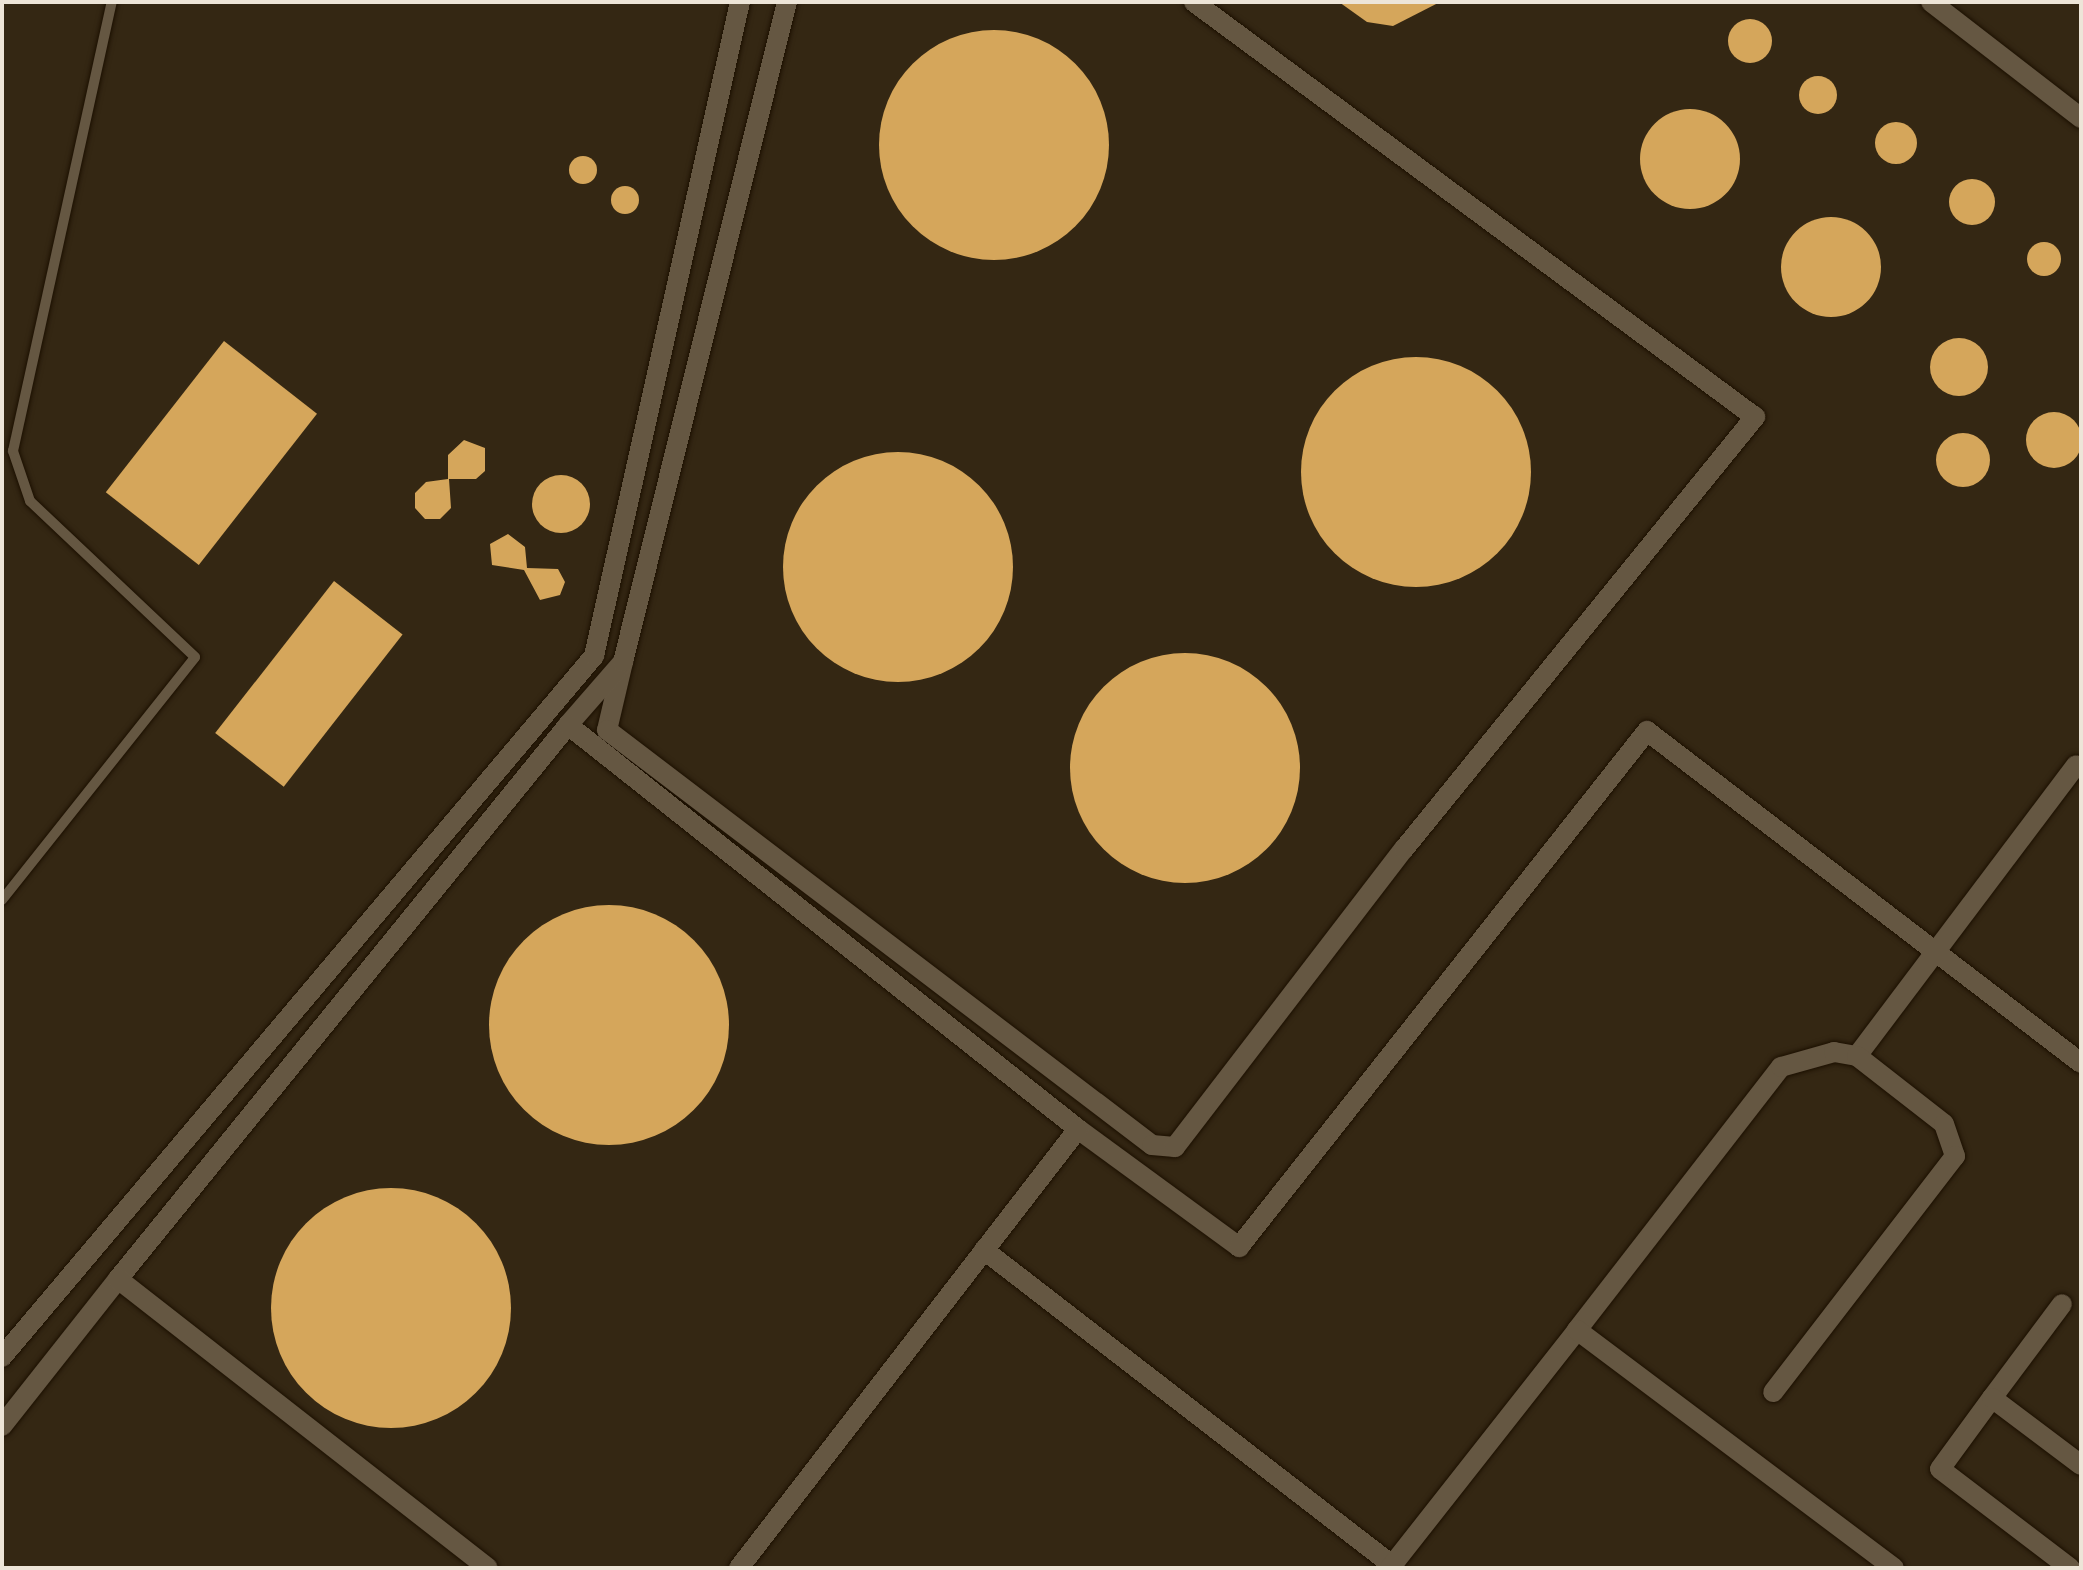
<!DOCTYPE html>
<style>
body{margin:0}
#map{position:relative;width:2083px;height:1570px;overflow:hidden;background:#342713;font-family:"Golos Text",sans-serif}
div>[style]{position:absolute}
.building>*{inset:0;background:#d5a65b;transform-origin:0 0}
.round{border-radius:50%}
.roads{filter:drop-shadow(0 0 2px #1c1000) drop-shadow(0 0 2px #1c1000)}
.lane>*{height:10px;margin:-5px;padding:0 5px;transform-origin:5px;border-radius:5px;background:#655742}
.street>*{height:20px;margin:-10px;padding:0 10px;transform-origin:10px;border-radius:10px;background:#655742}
span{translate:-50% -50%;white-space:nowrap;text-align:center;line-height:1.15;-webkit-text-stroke:8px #171109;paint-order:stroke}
.frame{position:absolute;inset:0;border:4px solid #ede5d8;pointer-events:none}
</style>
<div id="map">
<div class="building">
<i style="clip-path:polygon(1339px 2px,1440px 2px,1393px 26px,1367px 22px)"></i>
<i class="round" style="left:1728px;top:19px;width:44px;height:44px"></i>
<i class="round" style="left:879px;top:30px;width:230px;height:230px"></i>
<i class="round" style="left:1799px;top:76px;width:38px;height:38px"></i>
<i class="round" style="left:1640px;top:109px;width:100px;height:100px"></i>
<i class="round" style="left:1875px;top:122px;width:42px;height:42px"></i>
<i class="round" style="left:569px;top:156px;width:28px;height:28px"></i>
<i class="round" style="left:1949px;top:179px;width:46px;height:46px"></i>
<i class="round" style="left:611px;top:186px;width:28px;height:28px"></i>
<i class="round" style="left:1781px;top:217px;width:100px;height:100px"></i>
<i class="round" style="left:2027px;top:242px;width:34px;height:34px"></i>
<i class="round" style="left:1930px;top:338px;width:58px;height:58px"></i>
<i style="left:224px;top:341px;width:118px;height:192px;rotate:38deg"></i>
<i class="round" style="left:1301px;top:357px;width:230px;height:230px"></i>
<i class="round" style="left:2026px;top:412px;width:56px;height:56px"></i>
<i class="round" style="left:1936px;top:433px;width:54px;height:54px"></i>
<i style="clip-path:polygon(464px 440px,485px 448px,485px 471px,476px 479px,449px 479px,451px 508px,440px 519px,425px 519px,415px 508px,415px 493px,426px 482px,448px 479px,448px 455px)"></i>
<i class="round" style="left:783px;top:452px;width:230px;height:230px"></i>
<i class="round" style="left:532px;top:475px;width:58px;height:58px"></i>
<i style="clip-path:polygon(508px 534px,525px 547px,527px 568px,558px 569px,565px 582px,560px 595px,540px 600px,524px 570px,492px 565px,490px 544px)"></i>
<i style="left:334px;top:581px;width:87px;height:193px;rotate:38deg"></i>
<i class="round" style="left:1070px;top:653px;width:230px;height:230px"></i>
<i class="round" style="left:489px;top:905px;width:240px;height:240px"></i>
<i class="round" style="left:271px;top:1188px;width:240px;height:240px"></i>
</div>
<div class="roads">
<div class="lane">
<i style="left:2px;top:900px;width:310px;rotate:-51.5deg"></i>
<i style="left:195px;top:657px;width:227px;rotate:-136.6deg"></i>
<i style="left:30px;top:501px;width:53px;rotate:-108.8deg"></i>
<i style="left:13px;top:451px;width:460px;rotate:-77.6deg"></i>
</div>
<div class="street">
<i style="left:1931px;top:2px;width:190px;rotate:37.7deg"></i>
<i style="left:623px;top:662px;width:70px;rotate:103.2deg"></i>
<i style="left:607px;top:730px;width:685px;rotate:37.29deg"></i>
<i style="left:1152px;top:1145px;width:23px;rotate:5deg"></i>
<i style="left:1175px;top:1147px;width:376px;rotate:-52.5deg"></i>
<i style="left:1404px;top:849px;width:557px;rotate:-50.91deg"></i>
<i style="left:1755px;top:417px;width:698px;rotate:-143.51deg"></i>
<i style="left:568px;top:725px;width:84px;rotate:-48.9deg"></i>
<i style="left:623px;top:662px;width:680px;rotate:-76.05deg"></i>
<i style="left:1857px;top:1056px;width:364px;rotate:-53deg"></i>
<i style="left:1078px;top:1129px;width:200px;rotate:36.2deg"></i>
<i style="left:1239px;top:1247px;width:658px;rotate:-51.67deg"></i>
<i style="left:1647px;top:731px;width:546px;rotate:37.42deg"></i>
<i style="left:984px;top:1250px;width:515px;rotate:37.67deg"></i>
<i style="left:118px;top:1279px;width:714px;rotate:-50.91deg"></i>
<i style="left:568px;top:725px;width:651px;rotate:38.38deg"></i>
<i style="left:1078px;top:1129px;width:555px;rotate:127.68deg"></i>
<i style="left:1577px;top:1330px;width:333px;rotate:-52.2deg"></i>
<i style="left:1781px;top:1067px;width:55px;rotate:-15.8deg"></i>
<i style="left:1834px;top:1052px;width:23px;rotate:10deg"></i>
<i style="left:1857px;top:1056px;width:110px;rotate:38deg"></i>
<i style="left:1944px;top:1124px;width:34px;rotate:71deg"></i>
<i style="left:1955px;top:1156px;width:298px;rotate:127.6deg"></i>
<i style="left:2px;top:1357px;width:918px;rotate:-49.82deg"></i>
<i style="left:594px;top:656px;width:670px;rotate:-77.42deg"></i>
<i style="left:1992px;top:1398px;width:117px;rotate:-53.3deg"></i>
<i style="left:2px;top:1426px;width:187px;rotate:-51.7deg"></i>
<i style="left:118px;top:1279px;width:469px;rotate:38deg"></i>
<i style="left:1390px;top:1568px;width:303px;rotate:-51.8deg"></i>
<i style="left:1577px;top:1330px;width:396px;rotate:36.9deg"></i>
<i style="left:2070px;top:1568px;width:163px;rotate:-142.7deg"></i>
<i style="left:1940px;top:1469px;width:88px;rotate:-53.8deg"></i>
<i style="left:1992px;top:1398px;width:111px;rotate:37deg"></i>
</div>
</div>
<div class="frame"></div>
</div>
